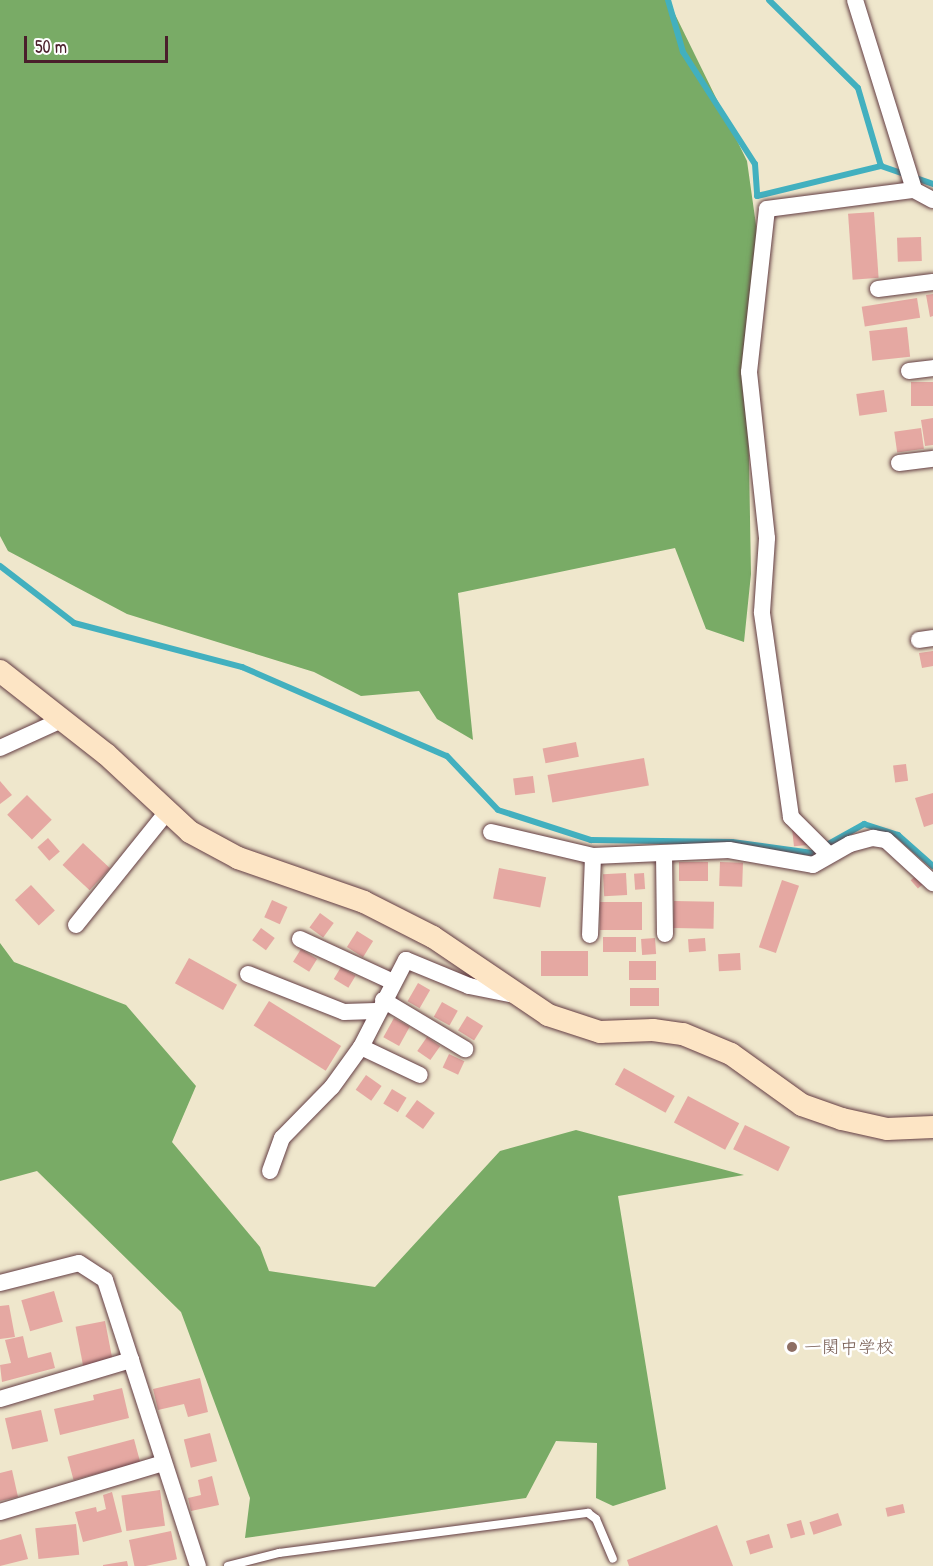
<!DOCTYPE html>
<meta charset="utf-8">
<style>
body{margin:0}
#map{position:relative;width:933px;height:1566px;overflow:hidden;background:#efe7cc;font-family:"Patrick Hand","Klee One",sans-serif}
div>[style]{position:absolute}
.forest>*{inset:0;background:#79ab66}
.stream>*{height:6px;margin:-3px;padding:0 3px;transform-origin:3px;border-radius:3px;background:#42b0bf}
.building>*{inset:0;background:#e5a8a2;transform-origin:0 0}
.roads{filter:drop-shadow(0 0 2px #633d43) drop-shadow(0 0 2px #633d43)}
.lane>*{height:8px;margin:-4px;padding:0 4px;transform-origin:4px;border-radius:4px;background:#fff}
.street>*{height:16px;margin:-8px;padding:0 8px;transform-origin:8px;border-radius:8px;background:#fff}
.secondary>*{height:22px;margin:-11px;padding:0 11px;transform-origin:11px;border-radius:11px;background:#fde5c5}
.dots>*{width:16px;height:16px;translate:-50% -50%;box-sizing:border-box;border:3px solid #fff;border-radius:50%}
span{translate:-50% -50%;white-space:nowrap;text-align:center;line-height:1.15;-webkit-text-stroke:5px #fff;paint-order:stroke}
.education-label{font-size:18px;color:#785e54}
.left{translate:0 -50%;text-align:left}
.scale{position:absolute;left:24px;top:36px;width:144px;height:27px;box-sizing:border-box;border:3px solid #4a1f2b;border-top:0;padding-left:8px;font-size:18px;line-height:21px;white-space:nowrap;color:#4a1f2b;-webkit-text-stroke:4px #fff;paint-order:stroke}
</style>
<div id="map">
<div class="forest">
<i style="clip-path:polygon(0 0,668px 0,747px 161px,757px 232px,747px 349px,751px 574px,744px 642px,706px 629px,675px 548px,458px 593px,473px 740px,437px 719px,419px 691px,361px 696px,314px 672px,127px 614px,8px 551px,0 536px)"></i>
<i style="clip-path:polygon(0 943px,14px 962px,126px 1005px,196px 1086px,172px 1142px,260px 1247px,269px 1271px,375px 1287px,500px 1151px,576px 1130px,744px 1175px,618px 1196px,666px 1489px,613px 1506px,596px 1498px,597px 1443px,556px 1441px,526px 1498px,245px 1538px,250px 1498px,181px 1312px,37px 1171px,0 1181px)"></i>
</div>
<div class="stream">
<i style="left:668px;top:0;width:54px;rotate:73.9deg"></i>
<i style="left:683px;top:52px;width:133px;rotate:57.3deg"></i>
<i style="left:755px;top:164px;width:32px;rotate:86deg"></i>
<i style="left:757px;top:196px;width:128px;rotate:-13.6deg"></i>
<i style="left:769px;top:0;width:125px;rotate:44.7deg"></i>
<i style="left:858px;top:88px;width:81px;rotate:73.6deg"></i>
<i style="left:881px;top:166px;width:55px;rotate:19.1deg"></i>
<i style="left:0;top:566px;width:93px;rotate:37.6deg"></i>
<i style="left:74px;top:623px;width:174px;rotate:14.7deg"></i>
<i style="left:242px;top:667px;width:223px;rotate:23.5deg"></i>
<i style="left:447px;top:756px;width:74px;rotate:46.6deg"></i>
<i style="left:498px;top:810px;width:98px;rotate:17.9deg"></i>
<i style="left:591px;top:840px;width:141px;rotate:0.8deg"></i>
<i style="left:732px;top:842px;width:81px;rotate:7.8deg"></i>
<i style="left:812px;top:853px;width:60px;rotate:-29.1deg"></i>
<i style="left:864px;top:824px;width:36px;rotate:18deg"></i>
<i style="left:898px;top:835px;width:47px;rotate:41.5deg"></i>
</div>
<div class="building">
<i style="left:874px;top:212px;width:66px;height:26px;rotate:86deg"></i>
<i style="left:921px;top:237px;width:24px;height:24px;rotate:88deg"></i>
<i style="clip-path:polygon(933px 294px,933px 316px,930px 317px,926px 295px)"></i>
<i style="left:917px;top:298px;width:20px;height:56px;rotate:81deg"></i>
<i style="left:907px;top:327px;width:30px;height:38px;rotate:84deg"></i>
<i style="left:933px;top:382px;width:24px;height:22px;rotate:90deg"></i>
<i style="left:884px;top:390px;width:22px;height:28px;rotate:82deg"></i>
<i style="clip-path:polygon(933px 418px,933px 445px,925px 446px,921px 420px)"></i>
<i style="left:921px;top:428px;width:21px;height:27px;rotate:82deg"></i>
<i style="clip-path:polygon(933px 651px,933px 666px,922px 668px,919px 653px)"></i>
<i style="left:576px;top:742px;width:15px;height:34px;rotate:79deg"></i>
<i style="left:644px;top:758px;width:28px;height:98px;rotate:80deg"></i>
<i style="left:906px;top:764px;width:17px;height:13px;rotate:83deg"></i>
<i style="left:533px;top:776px;width:17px;height:20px;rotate:83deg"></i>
<i style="clip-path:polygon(0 781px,12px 795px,0 804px)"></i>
<i style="clip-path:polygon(933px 793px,933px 824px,924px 827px,915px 798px)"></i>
<i style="left:27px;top:795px;width:35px;height:28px;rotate:45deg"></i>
<i style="left:806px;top:827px;width:18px;height:14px;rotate:84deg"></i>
<i style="left:48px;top:838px;width:18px;height:14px;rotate:49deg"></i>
<i style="left:83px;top:843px;width:37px;height:30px;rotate:43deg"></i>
<i style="left:679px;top:862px;width:29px;height:19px"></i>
<i style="left:720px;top:862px;width:23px;height:24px;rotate:2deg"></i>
<i style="left:499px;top:868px;width:48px;height:31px;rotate:11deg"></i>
<i style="left:626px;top:873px;width:22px;height:23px;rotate:87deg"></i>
<i style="left:644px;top:873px;width:16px;height:10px;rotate:86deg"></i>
<i style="left:919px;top:873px;width:11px;height:11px;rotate:49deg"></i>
<i style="left:782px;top:880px;width:18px;height:71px;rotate:19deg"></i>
<i style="left:31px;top:885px;width:35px;height:22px;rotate:47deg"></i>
<i style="left:272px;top:900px;width:17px;height:19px;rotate:24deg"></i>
<i style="left:674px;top:901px;width:40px;height:27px;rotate:1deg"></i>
<i style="left:600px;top:902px;width:42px;height:28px"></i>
<i style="left:320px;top:913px;width:17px;height:18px;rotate:36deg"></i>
<i style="left:261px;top:928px;width:17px;height:15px;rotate:36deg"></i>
<i style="left:357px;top:931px;width:19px;height:19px;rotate:32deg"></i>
<i style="left:603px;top:937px;width:33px;height:15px"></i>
<i style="left:655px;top:938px;width:16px;height:14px;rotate:86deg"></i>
<i style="left:705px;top:938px;width:13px;height:17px;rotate:86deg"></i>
<i style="left:301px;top:949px;width:19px;height:15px;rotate:32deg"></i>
<i style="left:541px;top:951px;width:47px;height:25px"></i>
<i style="left:740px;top:953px;width:17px;height:22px;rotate:87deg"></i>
<i style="left:189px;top:958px;width:55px;height:29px;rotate:29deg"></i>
<i style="left:656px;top:961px;width:19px;height:27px;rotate:90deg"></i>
<i style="left:341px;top:967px;width:17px;height:14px;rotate:31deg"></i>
<i style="left:418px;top:983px;width:14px;height:21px;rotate:30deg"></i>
<i style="left:630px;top:988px;width:29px;height:18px"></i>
<i style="left:269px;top:1001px;width:85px;height:29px;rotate:32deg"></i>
<i style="left:442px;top:1002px;width:18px;height:17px;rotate:29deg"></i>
<i style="left:467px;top:1016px;width:19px;height:17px;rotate:32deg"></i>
<i style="left:394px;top:1018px;width:18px;height:22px;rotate:29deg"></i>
<i style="left:427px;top:1037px;width:16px;height:17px;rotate:35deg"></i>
<i style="left:449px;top:1054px;width:17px;height:15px;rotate:25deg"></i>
<i style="left:624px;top:1068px;width:58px;height:19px;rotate:29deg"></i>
<i style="left:366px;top:1075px;width:19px;height:18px;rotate:35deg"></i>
<i style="left:392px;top:1089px;width:17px;height:17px;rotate:31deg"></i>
<i style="left:688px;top:1096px;width:58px;height:30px;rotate:28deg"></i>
<i style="left:417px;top:1100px;width:22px;height:20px;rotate:36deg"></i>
<i style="left:745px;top:1125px;width:50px;height:27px;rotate:26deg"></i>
<i style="left:54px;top:1291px;width:32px;height:34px;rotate:74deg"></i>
<i style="clip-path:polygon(9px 1305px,15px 1337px,0 1339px,0 1306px)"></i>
<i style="left:105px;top:1321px;width:41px;height:30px;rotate:79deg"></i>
<i style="clip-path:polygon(23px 1336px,28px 1358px,51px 1352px,55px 1368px,2px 1382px,0 1365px,11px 1363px,5px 1340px)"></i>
<i style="clip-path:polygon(200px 1378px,208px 1412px,188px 1417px,184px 1404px,158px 1410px,153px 1389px)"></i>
<i style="clip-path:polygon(122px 1388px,129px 1418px,60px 1435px,54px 1409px,94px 1400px,93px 1395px)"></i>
<i style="left:41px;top:1410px;width:32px;height:37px;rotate:77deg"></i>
<i style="left:210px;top:1433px;width:29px;height:27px;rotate:76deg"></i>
<i style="left:134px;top:1439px;width:24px;height:69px;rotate:75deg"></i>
<i style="clip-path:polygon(12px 1470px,18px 1497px,0 1501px,0 1473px)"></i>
<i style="clip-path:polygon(212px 1476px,219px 1505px,191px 1511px,188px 1498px,201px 1495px,198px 1480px)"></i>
<i style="left:160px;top:1490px;width:36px;height:39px;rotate:82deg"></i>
<i style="clip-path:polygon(112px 1492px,122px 1532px,83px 1542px,75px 1512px,96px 1507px,97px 1512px,106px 1509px,103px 1495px)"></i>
<i style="left:903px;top:1504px;width:9px;height:18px;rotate:77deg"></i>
<i style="left:838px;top:1513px;width:13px;height:30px;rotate:72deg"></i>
<i style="left:801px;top:1520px;width:15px;height:15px;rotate:74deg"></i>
<i style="left:76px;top:1524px;width:31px;height:41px;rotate:84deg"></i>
<i style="clip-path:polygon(717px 1525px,733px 1566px,629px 1566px,627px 1560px)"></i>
<i style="left:171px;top:1531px;width:29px;height:43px;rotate:78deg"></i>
<i style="clip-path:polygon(21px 1534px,28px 1559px,0 1566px,0 1540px)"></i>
<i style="left:769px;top:1534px;width:14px;height:24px;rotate:73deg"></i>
<i style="clip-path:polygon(127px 1561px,128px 1566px,103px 1566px,103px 1565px)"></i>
</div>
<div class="roads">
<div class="lane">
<i style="left:228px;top:1566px;width:53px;rotate:-14.3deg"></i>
<i style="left:279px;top:1553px;width:312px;rotate:-7.4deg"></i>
<i style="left:588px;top:1513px;width:10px;rotate:37deg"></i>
<i style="left:596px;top:1519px;width:43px;rotate:67deg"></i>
</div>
<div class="street">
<i style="left:855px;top:0;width:199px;rotate:72.7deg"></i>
<i style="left:914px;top:190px;width:21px;rotate:28deg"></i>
<i style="left:878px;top:289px;width:55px;rotate:-7.3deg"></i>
<i style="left:909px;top:371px;width:24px;rotate:-7deg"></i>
<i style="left:899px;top:463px;width:34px;rotate:-7deg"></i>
<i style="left:919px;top:640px;width:14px;rotate:-8deg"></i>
<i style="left:0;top:748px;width:70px;rotate:-24.4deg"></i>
<i style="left:491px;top:832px;width:105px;rotate:13.2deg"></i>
<i style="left:593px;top:856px;width:136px;rotate:-2.5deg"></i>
<i style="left:729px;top:850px;width:85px;rotate:10.1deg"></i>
<i style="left:813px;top:865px;width:43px;rotate:-29.6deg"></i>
<i style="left:850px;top:844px;width:24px;rotate:-15deg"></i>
<i style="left:873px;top:838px;width:13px;rotate:9deg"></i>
<i style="left:886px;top:840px;width:64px;rotate:42.5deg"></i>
<i style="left:664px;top:853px;width:81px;rotate:89.3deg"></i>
<i style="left:829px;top:855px;width:54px;rotate:-135deg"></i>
<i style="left:791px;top:817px;width:207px;rotate:-98.1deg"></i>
<i style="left:762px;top:612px;width:74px;rotate:-86.1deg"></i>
<i style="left:767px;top:538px;width:167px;rotate:-96.2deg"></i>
<i style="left:749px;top:372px;width:164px;rotate:-83.7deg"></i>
<i style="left:767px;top:209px;width:148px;rotate:-7.4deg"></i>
<i style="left:76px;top:925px;width:145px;rotate:-51.2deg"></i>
<i style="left:590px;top:935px;width:79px;rotate:-87.8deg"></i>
<i style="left:300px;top:939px;width:102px;rotate:24.8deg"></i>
<i style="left:248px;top:974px;width:103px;rotate:21.6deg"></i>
<i style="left:344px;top:1012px;width:32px;rotate:-2deg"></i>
<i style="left:383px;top:1000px;width:96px;rotate:30.9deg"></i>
<i style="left:361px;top:1047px;width:65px;rotate:25.4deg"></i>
<i style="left:270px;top:1171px;width:35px;rotate:-70deg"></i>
<i style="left:282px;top:1138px;width:71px;rotate:-45.6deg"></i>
<i style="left:332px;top:1087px;width:49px;rotate:-54.1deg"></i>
<i style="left:361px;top:1047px;width:98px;rotate:-62.7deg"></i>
<i style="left:406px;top:960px;width:68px;rotate:22.4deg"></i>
<i style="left:469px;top:986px;width:46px;rotate:11.3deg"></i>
<i style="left:0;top:1283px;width:81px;rotate:-14.2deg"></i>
<i style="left:79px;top:1263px;width:31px;rotate:33deg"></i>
<i style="left:105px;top:1280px;width:301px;rotate:72deg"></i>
<i style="left:0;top:1399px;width:137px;rotate:-16.6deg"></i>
<i style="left:0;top:1512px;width:170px;rotate:-16.7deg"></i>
</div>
<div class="secondary">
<i style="left:0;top:671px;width:135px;rotate:38.1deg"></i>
<i style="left:106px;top:754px;width:115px;rotate:42.9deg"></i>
<i style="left:190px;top:832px;width:55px;rotate:28.4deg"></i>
<i style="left:238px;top:858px;width:133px;rotate:19.2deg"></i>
<i style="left:364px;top:902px;width:77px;rotate:26.9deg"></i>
<i style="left:433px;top:937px;width:139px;rotate:34.1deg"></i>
<i style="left:548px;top:1015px;width:55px;rotate:18.1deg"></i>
<i style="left:600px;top:1032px;width:53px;rotate:-2.2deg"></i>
<i style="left:653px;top:1030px;width:30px;rotate:8deg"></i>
<i style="left:683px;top:1034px;width:52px;rotate:22.6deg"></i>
<i style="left:731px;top:1054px;width:87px;rotate:35.7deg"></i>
<i style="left:802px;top:1105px;width:42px;rotate:19.3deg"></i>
<i style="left:842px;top:1119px;width:46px;rotate:12.5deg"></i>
<i style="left:887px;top:1129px;width:46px;rotate:-2.5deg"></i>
</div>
</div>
<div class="dots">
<i style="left:792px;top:1347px;background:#8d6e63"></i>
</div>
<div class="education-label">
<span class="left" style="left:804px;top:1347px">一関中学校</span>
</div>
<div class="scale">50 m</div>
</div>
